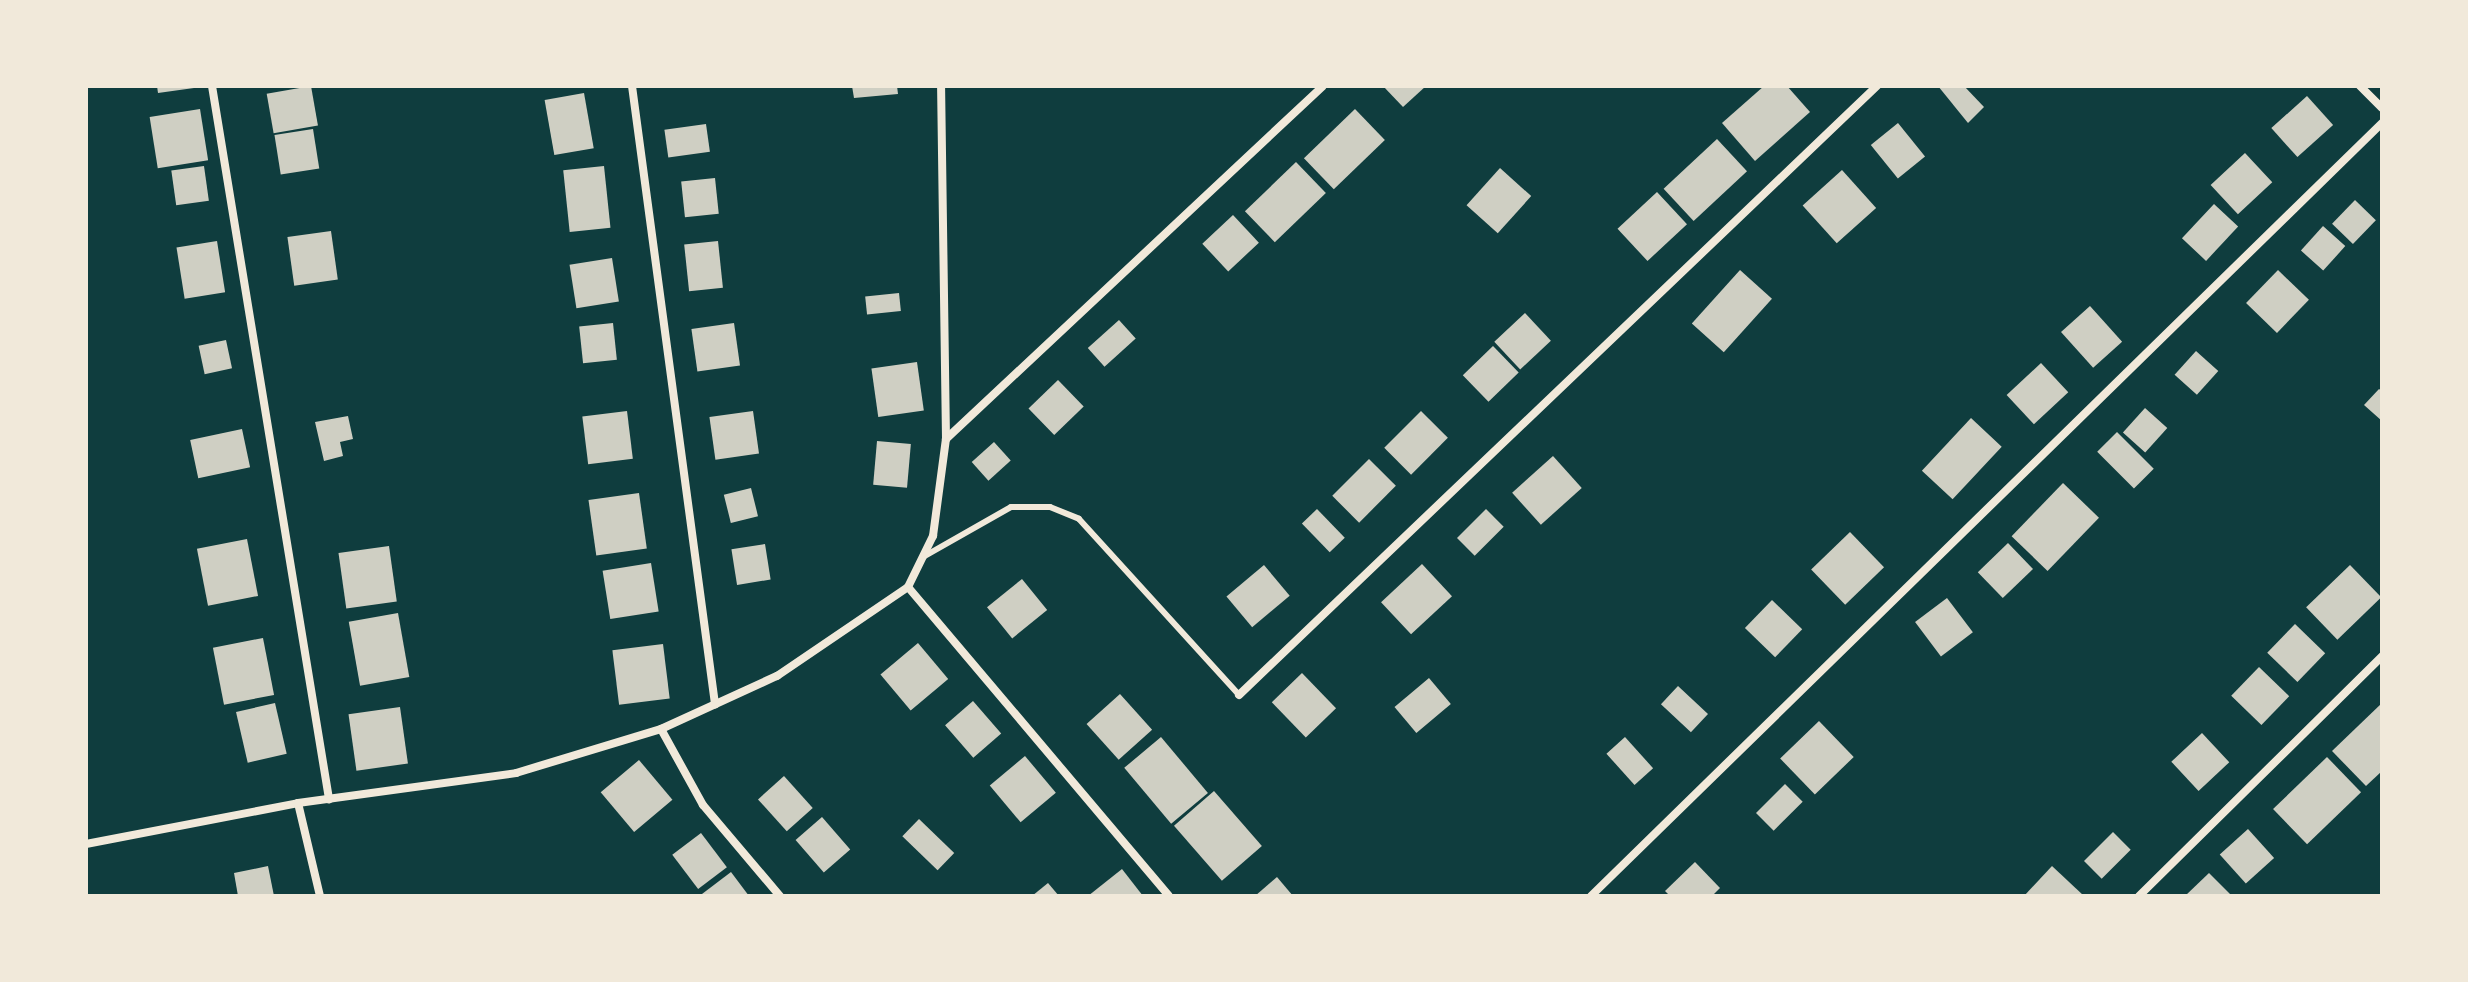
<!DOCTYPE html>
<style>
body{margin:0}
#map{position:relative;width:2468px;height:982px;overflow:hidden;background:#0f3d3e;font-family:"Work Sans",sans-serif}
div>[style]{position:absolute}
.building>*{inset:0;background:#cfcfc3;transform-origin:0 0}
.service>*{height:6px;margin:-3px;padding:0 3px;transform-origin:3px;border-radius:3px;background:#f1e9da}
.minor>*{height:8px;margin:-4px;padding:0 4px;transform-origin:4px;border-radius:4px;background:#f1e9da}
span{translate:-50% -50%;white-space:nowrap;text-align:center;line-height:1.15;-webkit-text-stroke:6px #f1e9da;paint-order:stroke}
.frame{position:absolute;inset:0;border:88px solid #f1e9da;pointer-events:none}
</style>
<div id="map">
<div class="building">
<i style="clip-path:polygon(157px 86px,194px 86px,194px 88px,158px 93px)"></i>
<i style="left:311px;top:86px;width:40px;height:45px;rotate:80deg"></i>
<i style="clip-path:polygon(852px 86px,897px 86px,898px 94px,854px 98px)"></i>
<i style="clip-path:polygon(1383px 86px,1426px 86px,1403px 107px)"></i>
<i style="clip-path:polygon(1764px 86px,1787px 86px,1810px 112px,1755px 161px,1722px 123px)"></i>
<i style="clip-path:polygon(1938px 86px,1964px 86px,1984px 107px,1968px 123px)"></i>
<i style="left:584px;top:93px;width:56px;height:40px;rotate:80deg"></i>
<i style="left:2307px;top:96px;width:39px;height:48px;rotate:48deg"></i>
<i style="left:200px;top:109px;width:52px;height:51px;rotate:81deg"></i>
<i style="left:1355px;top:109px;width:43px;height:71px;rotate:46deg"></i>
<i style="left:1898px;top:123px;width:43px;height:35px;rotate:51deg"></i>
<i style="left:706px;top:124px;width:28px;height:42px;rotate:82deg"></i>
<i style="left:313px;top:129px;width:40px;height:39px;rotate:81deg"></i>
<i style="left:1717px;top:139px;width:44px;height:73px;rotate:47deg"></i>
<i style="left:2245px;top:153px;width:40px;height:47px;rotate:47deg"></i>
<i style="left:1296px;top:162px;width:43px;height:71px;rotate:46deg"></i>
<i style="left:204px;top:166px;width:35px;height:33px;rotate:82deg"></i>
<i style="left:604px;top:166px;width:62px;height:41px;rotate:84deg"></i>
<i style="left:1500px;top:168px;width:42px;height:50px;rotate:42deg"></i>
<i style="left:1842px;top:170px;width:51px;height:53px;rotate:48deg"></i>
<i style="left:715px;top:178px;width:36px;height:34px;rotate:84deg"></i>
<i style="left:1657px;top:192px;width:44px;height:54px;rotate:47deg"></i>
<i style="left:2355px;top:200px;width:29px;height:33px;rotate:44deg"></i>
<i style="left:2214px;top:204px;width:33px;height:47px;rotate:43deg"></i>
<i style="left:1233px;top:215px;width:38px;height:42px;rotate:47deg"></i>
<i style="left:2323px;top:226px;width:30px;height:33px;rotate:42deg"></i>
<i style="left:331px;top:231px;width:49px;height:44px;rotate:82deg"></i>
<i style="left:217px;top:241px;width:52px;height:41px;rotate:81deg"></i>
<i style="left:718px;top:241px;width:47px;height:34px;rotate:84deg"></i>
<i style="left:612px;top:258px;width:44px;height:43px;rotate:81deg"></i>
<i style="left:1740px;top:270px;width:43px;height:72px;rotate:42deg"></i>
<i style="left:2278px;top:270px;width:43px;height:46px;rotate:44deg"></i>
<i style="left:899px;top:293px;width:18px;height:34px;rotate:84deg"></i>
<i style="left:2090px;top:306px;width:48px;height:39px;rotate:48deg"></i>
<i style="left:1525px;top:313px;width:38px;height:42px;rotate:47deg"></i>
<i style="left:1119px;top:320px;width:25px;height:42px;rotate:48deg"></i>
<i style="left:613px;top:323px;width:37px;height:34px;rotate:84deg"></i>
<i style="left:734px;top:323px;width:43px;height:43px;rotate:82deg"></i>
<i style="left:226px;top:340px;width:29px;height:28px;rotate:78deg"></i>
<i style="left:1493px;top:346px;width:37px;height:42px;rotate:46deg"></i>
<i style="left:2196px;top:351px;width:30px;height:32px;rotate:42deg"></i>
<i style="left:917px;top:362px;width:49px;height:46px;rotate:82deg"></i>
<i style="left:2041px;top:363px;width:40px;height:47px;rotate:47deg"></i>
<i style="left:1058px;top:380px;width:37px;height:41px;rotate:46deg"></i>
<i style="clip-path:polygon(2379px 389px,2382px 391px,2382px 421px,2364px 405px)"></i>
<i style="left:2145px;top:408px;width:30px;height:33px;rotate:42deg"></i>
<i style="left:627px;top:411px;width:48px;height:45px;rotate:83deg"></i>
<i style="left:753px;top:411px;width:43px;height:44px;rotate:82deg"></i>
<i style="left:1421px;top:411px;width:38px;height:52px;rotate:45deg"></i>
<i style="clip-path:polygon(348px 416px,353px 439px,340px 442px,343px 456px,324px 461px,315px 422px)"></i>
<i style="left:1971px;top:418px;width:42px;height:72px;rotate:43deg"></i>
<i style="left:242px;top:429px;width:39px;height:53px;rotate:78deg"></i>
<i style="left:2117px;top:432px;width:52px;height:28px;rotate:45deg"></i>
<i style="left:877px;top:441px;width:34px;height:44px;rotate:5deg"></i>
<i style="left:994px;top:442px;width:25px;height:30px;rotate:48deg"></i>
<i style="left:1553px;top:456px;width:43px;height:55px;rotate:48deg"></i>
<i style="left:1369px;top:459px;width:38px;height:52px;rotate:45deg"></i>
<i style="left:2063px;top:483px;width:50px;height:74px;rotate:44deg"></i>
<i style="left:751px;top:488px;width:29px;height:28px;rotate:76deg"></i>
<i style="left:639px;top:493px;width:56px;height:51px;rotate:82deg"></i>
<i style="left:1317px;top:509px;width:40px;height:21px;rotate:46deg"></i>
<i style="left:1486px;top:509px;width:25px;height:41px;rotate:45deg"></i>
<i style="left:1850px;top:532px;width:49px;height:54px;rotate:46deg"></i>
<i style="left:247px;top:539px;width:58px;height:51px;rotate:79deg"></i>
<i style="left:2008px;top:543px;width:36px;height:42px;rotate:46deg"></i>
<i style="left:765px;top:544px;width:36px;height:34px;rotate:81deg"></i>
<i style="left:389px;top:546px;width:56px;height:51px;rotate:82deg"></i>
<i style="left:651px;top:563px;width:49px;height:49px;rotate:81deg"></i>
<i style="left:1422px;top:564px;width:44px;height:56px;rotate:47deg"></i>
<i style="left:1264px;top:565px;width:40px;height:49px;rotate:50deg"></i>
<i style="left:2350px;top:565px;width:45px;height:61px;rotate:46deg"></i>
<i style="left:1022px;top:579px;width:40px;height:45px;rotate:51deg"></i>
<i style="left:1947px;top:598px;width:43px;height:40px;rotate:53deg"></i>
<i style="left:1772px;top:600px;width:42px;height:39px;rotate:44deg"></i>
<i style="left:398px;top:613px;width:65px;height:50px;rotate:80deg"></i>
<i style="left:2295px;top:624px;width:42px;height:40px;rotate:44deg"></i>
<i style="left:263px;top:638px;width:58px;height:51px;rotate:79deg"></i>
<i style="left:918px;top:643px;width:47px;height:49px;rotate:50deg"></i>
<i style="left:663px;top:644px;width:55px;height:51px;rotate:83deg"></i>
<i style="left:2259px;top:667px;width:42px;height:40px;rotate:44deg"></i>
<i style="left:1302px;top:673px;width:49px;height:42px;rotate:46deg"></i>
<i style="left:1429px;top:678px;width:34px;height:45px;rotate:50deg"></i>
<i style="left:1678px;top:686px;width:41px;height:25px;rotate:43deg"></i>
<i style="left:1120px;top:694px;width:48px;height:45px;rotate:48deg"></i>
<i style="left:973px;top:701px;width:43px;height:37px;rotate:49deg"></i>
<i style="left:275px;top:703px;width:52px;height:40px;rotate:77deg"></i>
<i style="clip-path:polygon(2382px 703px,2382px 771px,2366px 786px,2332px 751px)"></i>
<i style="left:400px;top:707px;width:57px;height:52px;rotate:82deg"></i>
<i style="left:1819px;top:721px;width:50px;height:54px;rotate:46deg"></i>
<i style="left:2202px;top:733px;width:40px;height:42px;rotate:47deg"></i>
<i style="left:1161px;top:737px;width:73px;height:48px;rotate:50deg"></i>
<i style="left:1625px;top:737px;width:42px;height:25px;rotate:48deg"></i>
<i style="left:1025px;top:756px;width:48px;height:46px;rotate:50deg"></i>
<i style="left:2327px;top:757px;width:49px;height:75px;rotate:46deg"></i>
<i style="left:639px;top:760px;width:52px;height:50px;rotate:50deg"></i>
<i style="left:784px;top:776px;width:43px;height:35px;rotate:48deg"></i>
<i style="left:1785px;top:784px;width:25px;height:41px;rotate:45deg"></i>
<i style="left:1214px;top:791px;width:73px;height:53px;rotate:49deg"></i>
<i style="left:822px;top:817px;width:43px;height:35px;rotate:49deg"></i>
<i style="left:919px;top:819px;width:49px;height:24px;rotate:44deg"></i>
<i style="left:2248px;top:829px;width:39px;height:38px;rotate:48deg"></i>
<i style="left:2113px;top:832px;width:25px;height:41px;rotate:45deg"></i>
<i style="left:701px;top:833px;width:43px;height:36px;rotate:53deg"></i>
<i style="clip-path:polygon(1695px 862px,1720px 888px,1712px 896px,1670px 896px,1665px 891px)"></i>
<i style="clip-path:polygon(268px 866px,274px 896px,238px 896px,234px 873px)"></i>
<i style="clip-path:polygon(2052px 866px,2084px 896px,2024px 896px)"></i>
<i style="clip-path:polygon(1122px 869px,1143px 896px,1088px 896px)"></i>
<i style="clip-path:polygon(731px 872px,749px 896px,704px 896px,702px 894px)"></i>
<i style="clip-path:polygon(2209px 873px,2232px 896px,2185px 896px)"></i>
<i style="clip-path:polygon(1277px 877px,1293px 896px,1255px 896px)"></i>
<i style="clip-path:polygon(1048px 883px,1059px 896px,1032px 896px)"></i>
</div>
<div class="service">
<i style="left:923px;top:557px;width:101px;rotate:-29.6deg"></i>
<i style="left:1011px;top:507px;width:39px"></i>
<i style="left:1050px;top:507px;width:31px;rotate:22deg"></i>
<i style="left:1079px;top:519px;width:238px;rotate:47.7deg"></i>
</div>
<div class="minor">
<i style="left:212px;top:86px;width:723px;rotate:80.68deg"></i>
<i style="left:632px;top:86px;width:624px;rotate:82.35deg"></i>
<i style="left:2360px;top:86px;width:31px;rotate:45deg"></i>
<i style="left:946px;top:439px;width:516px;rotate:-43.12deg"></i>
<i style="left:908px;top:587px;width:404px;rotate:49.8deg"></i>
<i style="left:1239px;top:695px;width:882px;rotate:-43.67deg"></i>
<i style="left:661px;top:729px;width:87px;rotate:61.1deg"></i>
<i style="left:703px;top:805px;width:119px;rotate:49.8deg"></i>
<i style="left:298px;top:803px;width:96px;rotate:76.7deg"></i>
<i style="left:86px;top:844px;width:216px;rotate:-10.9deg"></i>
<i style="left:298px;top:803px;width:220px;rotate:-7.8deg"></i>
<i style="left:516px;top:773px;width:152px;rotate:-16.9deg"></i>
<i style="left:661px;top:729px;width:128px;rotate:-24.6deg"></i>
<i style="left:777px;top:676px;width:158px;rotate:-34.2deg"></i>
<i style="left:908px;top:587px;width:57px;rotate:-63.9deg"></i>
<i style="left:933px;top:536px;width:98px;rotate:-82.4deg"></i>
<i style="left:946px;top:439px;width:353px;rotate:-90.8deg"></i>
<i style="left:1591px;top:896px;width:1106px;rotate:-44.34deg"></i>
<i style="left:2139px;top:896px;width:342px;rotate:-44.6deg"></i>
</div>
<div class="frame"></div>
</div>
